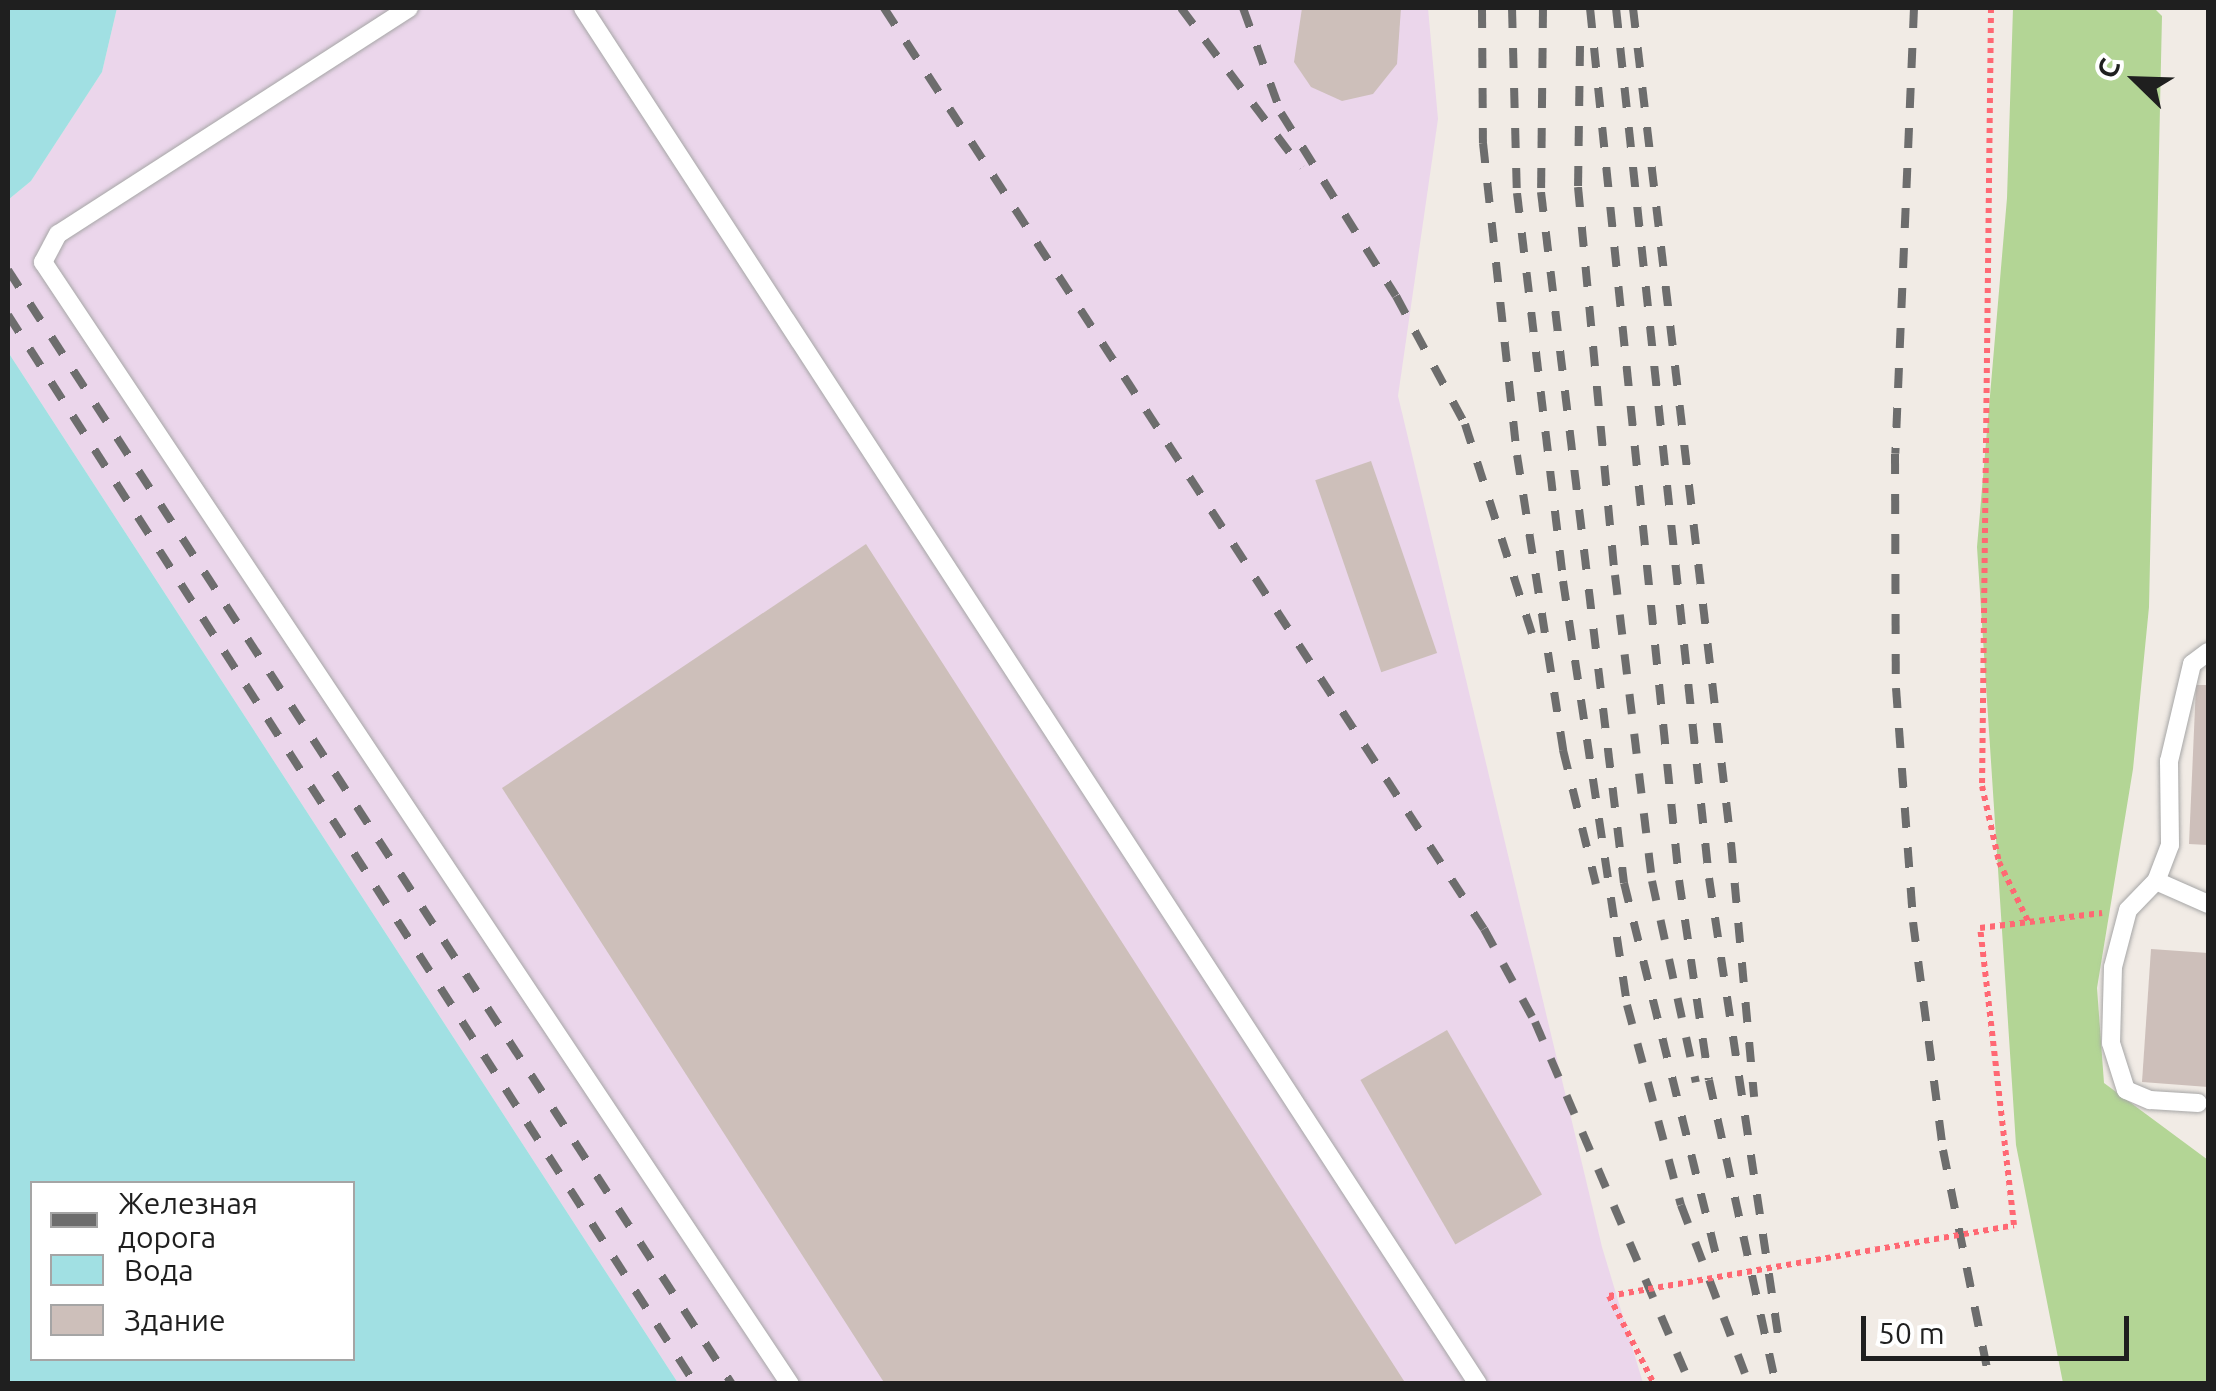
<!DOCTYPE html>
<meta charset="utf-8">
<style>
body{margin:0}
#map{position:relative;width:2216px;height:1391px;overflow:hidden;background:#f1ebe5;font-family:Ubuntu,sans-serif}
div>[style]{position:absolute}
.industrial>*{inset:0;background:#ebd6eb}
.forest>*{inset:0;background:#b3d595}
.water>*{inset:0;background:#a1e0e3}
.building>*{inset:0;background:#cdbfba;transform-origin:0 0}
.path>*{height:6px;margin-top:-3px;transform-origin:0;background:repeating-linear-gradient(90deg,#ff6873 0 5px,transparent 0 10px)}
.roads{filter:drop-shadow(0 0 2px #a6a6a6) drop-shadow(0 0 2px #a6a6a6)}
.lane>*{height:18px;margin:-9px;padding:0 9px;transform-origin:9px;border-radius:9px;background:#fff}
.rail>*{height:8px;margin-top:-4px;transform-origin:0;background:repeating-linear-gradient(90deg,#6d6d6d 0 20px,transparent 0 40px)}
.path-bridge>*{height:6px;margin-top:-3px;transform-origin:0;background:repeating-linear-gradient(90deg,#ff6873 0 5px,transparent 0 10px)}
span{translate:-50% -50%;white-space:nowrap;text-align:center;line-height:1.15;-webkit-text-stroke:10px #fff;paint-order:stroke}
.frame{position:absolute;inset:0;border:10px solid #1f1f1f;pointer-events:none}
.legend{position:absolute;left:30px;top:1181px;width:325px;height:180px;box-sizing:border-box;background:#fff;border:2px solid #a5a5a5;margin:0;padding:12px 18px;list-style:none;font-size:30px;color:#1f1f1f}
.legend li{display:flex;align-items:center;gap:20px;height:50px}
.legend b{width:50px;border:2px solid #a5a5a5}
.north{position:absolute;left:2086px;top:30px;width:100px;height:100px;-webkit-text-stroke:8px #fff;paint-order:stroke;rotate:293deg;font-size:28px;font-weight:700;line-height:40px;text-align:center;color:#1f1f1f}
.north::after{content:'';display:block;margin:auto;width:35px;height:45px;background:#1f1f1f;clip-path:polygon(50% 0,100% 100%,50% 72%,0 100%)}
.scale{position:absolute;left:1861px;top:1316px;width:268px;height:45px;box-sizing:border-box;border:5px solid #1f1f1f;border-top:0;padding-left:12px;font-size:30px;line-height:35px;white-space:nowrap;color:#1f1f1f;-webkit-text-stroke:8px #fff;paint-order:stroke}
</style>
<div id="map">
<div class="industrial">
<i style="clip-path:polygon(117px 8px,1428px 8px,1438px 119px,1398px 396px,1602px 1247px,1643px 1383px,678px 1383px,8px 352px,8px 200px,31px 181px,102px 72px)"></i>
</div>
<div class="forest">
<i style="clip-path:polygon(2013px 8px,2154px 8px,2162px 16px,2149px 607px,2133px 769px,2097px 988px,2104px 1083px,2208px 1160px,2208px 1383px,2063px 1383px,2016px 1145px,1977px 547px,2007px 198px)"></i>
</div>
<div class="water">
<i style="clip-path:polygon(8px 8px,117px 8px,102px 72px,31px 181px,8px 200px)"></i>
<i style="clip-path:polygon(evenodd,8px 352px,678px 1383px,8px 1383px,8px 352px,32px 1184px,352px 1184px,352px 1358px,32px 1358px,32px 1184px)"></i>
</div>
<div class="building">
<i style="clip-path:polygon(1302px 8px,1401px 8px,1397px 64px,1373px 94px,1342px 101px,1311px 87px,1294px 62px)"></i>
<i style="left:1371px;top:461px;width:203px;height:59px;rotate:71deg"></i>
<i style="clip-path:polygon(866px 544px,1406px 1384px,885px 1384px,502px 788px)"></i>
<i style="clip-path:polygon(2196px 685px,2208px 685px,2208px 845px,2189px 844px)"></i>
<i style="clip-path:polygon(2151px 949px,2208px 953px,2208px 1087px,2142px 1082px)"></i>
<i style="left:1447px;top:1030px;width:190px;height:100px;rotate:60deg"></i>
</div>
<div class="path">
<i style="left:1991px;top:8px;width:778px;rotate:90.66deg"></i>
<i style="left:1982px;top:786px;width:78px;rotate:77.4deg"></i>
<i style="left:1999px;top:862px;width:66px;rotate:63.8deg"></i>
<i style="left:2014px;top:1225px;width:299px;rotate:-96.5deg"></i>
<i style="left:1980px;top:928px;width:123px;rotate:-7deg"></i>
<i style="left:1609px;top:1296px;width:99px;rotate:62.9deg"></i>
</div>
<div class="roads">
<div class="lane">
<i style="left:409px;top:8px;width:417px;rotate:147.2deg"></i>
<i style="left:58px;top:234px;width:32px;rotate:118deg"></i>
<i style="left:43px;top:262px;width:1348px;rotate:56.35deg"></i>
<i style="left:583px;top:8px;width:1641px;rotate:56.96deg"></i>
<i style="left:2208px;top:652px;width:20px;rotate:143deg"></i>
<i style="left:2192px;top:664px;width:100px;rotate:103.3deg"></i>
<i style="left:2169px;top:761px;width:84px;rotate:89.3deg"></i>
<i style="left:2170px;top:845px;width:39px;rotate:111deg"></i>
<i style="left:2156px;top:881px;width:57px;rotate:23.9deg"></i>
<i style="left:2156px;top:881px;width:40px;rotate:134deg"></i>
<i style="left:2128px;top:910px;width:59px;rotate:104.7deg"></i>
<i style="left:2113px;top:967px;width:76px;rotate:91.5deg"></i>
<i style="left:2111px;top:1043px;width:49px;rotate:72.3deg"></i>
<i style="left:2126px;top:1090px;width:26px;rotate:23deg"></i>
<i style="left:2150px;top:1100px;width:48px;rotate:3.6deg"></i>
</div>
</div>
<div class="rail">
<i style="left:884px;top:8px;width:1099px;rotate:56.92deg"></i>
<i style="left:1484px;top:929px;width:106px;rotate:61.3deg"></i>
<i style="left:1535px;top:1022px;width:394px;rotate:66.8deg"></i>
<i style="left:1181px;top:8px;width:200px;rotate:53.1deg"></i>
<i style="left:1243px;top:8px;width:112px;rotate:70.1deg"></i>
<i style="left:1281px;top:113px;width:216px;rotate:57.9deg"></i>
<i style="left:1396px;top:296px;width:145px;rotate:61.7deg"></i>
<i style="left:1465px;top:424px;width:220px;rotate:72.3deg"></i>
<i style="left:1482px;top:8px;width:135px;rotate:89.6deg"></i>
<i style="left:1483px;top:143px;width:314px;rotate:83.8deg"></i>
<i style="left:1517px;top:455px;width:299px;rotate:81.1deg"></i>
<i style="left:1563px;top:750px;width:138px;rotate:76.2deg"></i>
<i style="left:1512px;top:8px;width:185px;rotate:88.5deg"></i>
<i style="left:1517px;top:193px;width:391px;rotate:83.2deg"></i>
<i style="left:1563px;top:581px;width:429px;rotate:81.4deg"></i>
<i style="left:1627px;top:1005px;width:207px;rotate:74.9deg"></i>
<i style="left:1681px;top:1205px;width:191px;rotate:69.2deg"></i>
<i style="left:1543px;top:8px;width:184px;rotate:90.6deg"></i>
<i style="left:1541px;top:192px;width:696px;rotate:83.15deg"></i>
<i style="left:1624px;top:883px;width:392px;rotate:76.1deg"></i>
<i style="left:1590px;top:8px;width:877px;rotate:84.17deg"></i>
<i style="left:1679px;top:880px;width:202px;rotate:81.5deg"></i>
<i style="left:1709px;top:1080px;width:311px;rotate:77.6deg"></i>
<i style="left:1616px;top:8px;width:875px;rotate:83.9deg"></i>
<i style="left:1709px;top:878px;width:479px;rotate:81.4deg"></i>
<i style="left:1633px;top:8px;width:841px;rotate:83.31deg"></i>
<i style="left:1731px;top:843px;width:255px;rotate:84.8deg"></i>
<i style="left:1914px;top:8px;width:446px;rotate:92.4deg"></i>
<i style="left:1895px;top:454px;width:234px;rotate:89.8deg"></i>
<i style="left:1896px;top:688px;width:235px;rotate:85.8deg"></i>
<i style="left:1913px;top:922px;width:230px;rotate:82.5deg"></i>
<i style="left:1943px;top:1150px;width:239px;rotate:78.6deg"></i>
<i style="left:1580px;top:46px;width:141px;rotate:90.8deg"></i>
<i style="left:1578px;top:187px;width:390px;rotate:84.6deg"></i>
<i style="left:1615px;top:575px;width:308px;rotate:83.1deg"></i>
<i style="left:1652px;top:881px;width:206px;rotate:77.7deg"></i>
<i style="left:8px;top:270px;width:1329px;rotate:56.98deg"></i>
<i style="left:8px;top:315px;width:1271px;rotate:57.27deg"></i>
</div>
<div class="path-bridge">
<i style="left:1609px;top:1296px;width:411px;rotate:-9.9deg"></i>
</div>
<div class="frame"></div>
<ul class="legend">
<li><b style="height:12px;background:#6d6d6d"></b>Железная дорога</li>
<li><b style="height:28px;background:#a1e0e3"></b>Вода</li>
<li><b style="height:28px;background:#cdbfba"></b>Здание</li>
</ul>
<div class="north">С</div>
<div class="scale">50 m</div>
</div>
